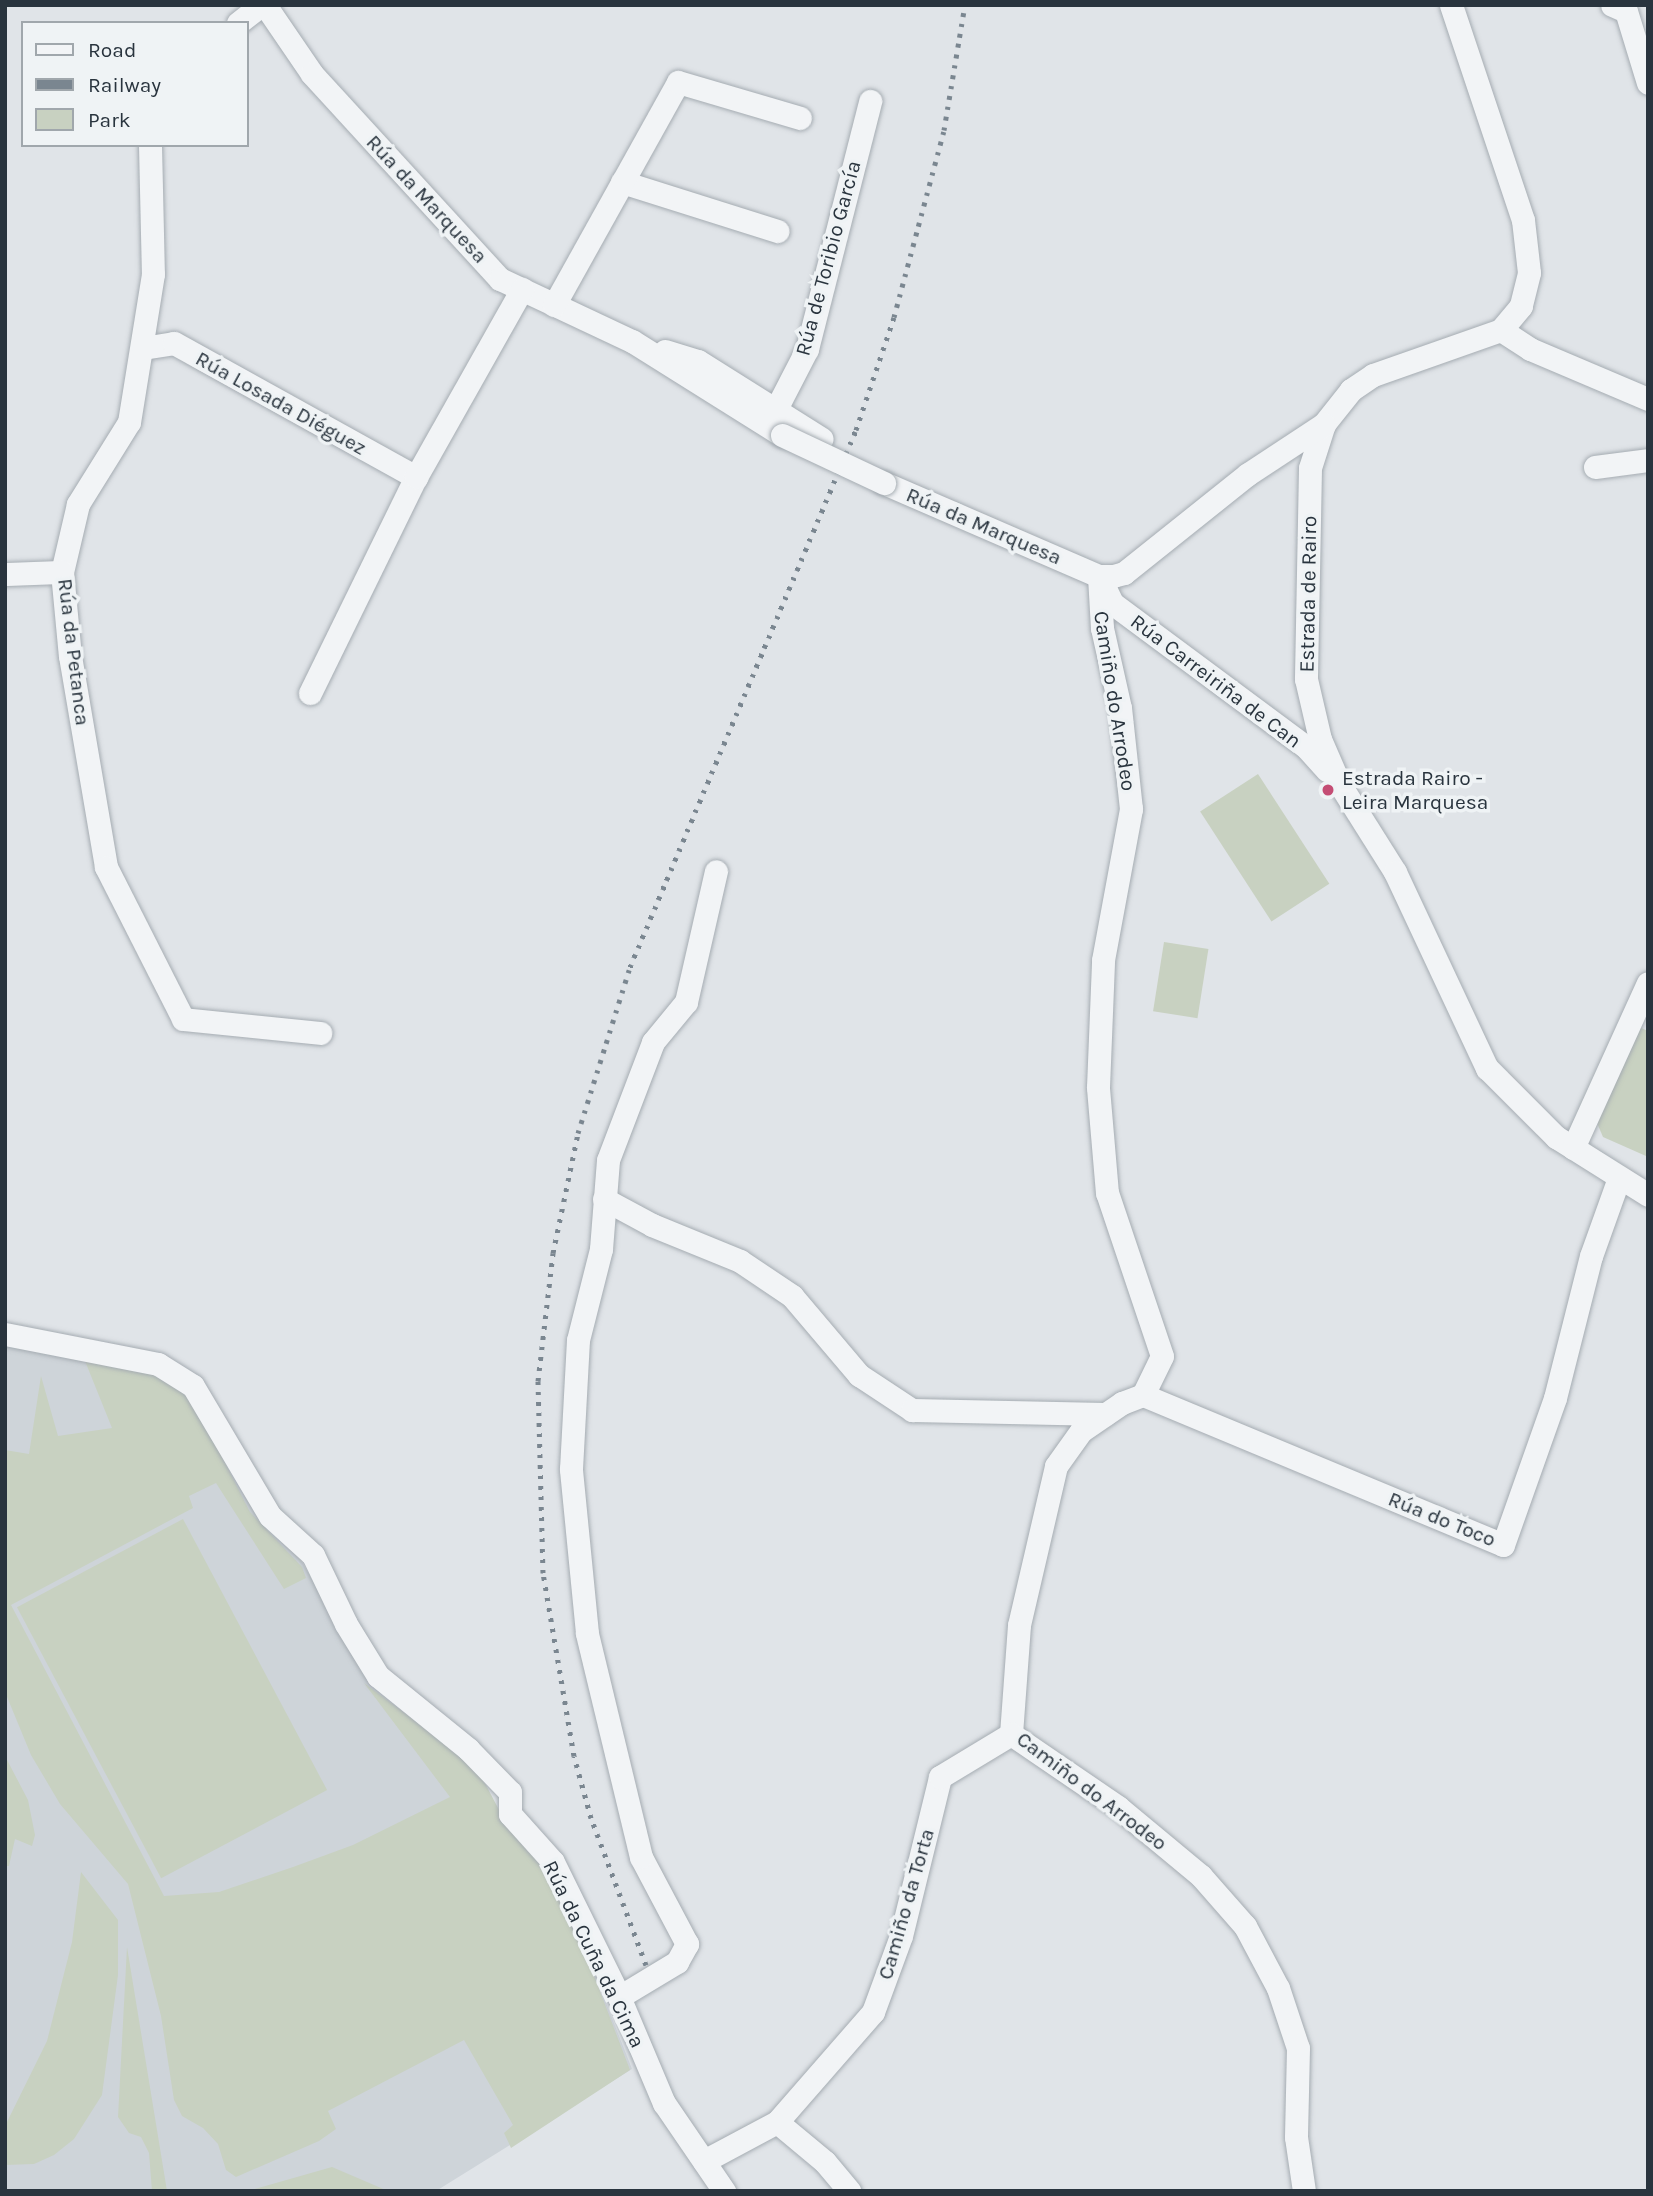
<!DOCTYPE html>
<meta charset="utf-8">
<style>
body{margin:0}
#map{position:relative;width:1653px;height:2196px;overflow:hidden;background:#e0e4e8;font-family:Karla,sans-serif}
div>[style]{position:absolute}
.built>*{inset:0;background:#ced4d9}
.green>*{inset:0;background:#c8d1c1;transform-origin:0 0}
.roads{filter:drop-shadow(0 0 2px #a5acb2) drop-shadow(0 0 2px #a5acb2)}
.minor>*{height:23px;margin:-11.5px;padding:0 11.5px;transform-origin:11.5px;border-radius:11.5px;background:#f2f4f6}
.rail>*{height:5px;margin-top:-2.5px;transform-origin:0;background:repeating-linear-gradient(90deg,#7a8690 0 3.5px,transparent 0 10.5px)}
.bridges{filter:drop-shadow(0 0 2px #a5acb2) drop-shadow(0 0 2px #a5acb2)}
.minor-bridge>*{height:23px;margin:-11.5px;padding:0 11.5px;transform-origin:11.5px;border-radius:11.5px;background:#f2f4f6}
.dots>*{width:19px;height:19px;translate:-50% -50%;box-sizing:border-box;border:4px solid #eff3f5;border-radius:50%}
span{translate:-50% -50%;white-space:nowrap;text-align:center;line-height:1.15;-webkit-text-stroke:7px #eff3f5;paint-order:stroke}
.street-label{font-size:21px;color:#29343e}
.poi-label{font-size:21px;color:#29343e}
.left{translate:0 -50%;text-align:left}
.frame{position:absolute;inset:0;border:7px solid #29343e;pointer-events:none}
.legend{position:absolute;left:21px;top:21px;width:228px;height:126px;box-sizing:border-box;background:#eff3f5;border:2px solid #a0a7ac;margin:0;padding:9px 12px;list-style:none;font-size:21px;color:#29343e}
.legend li{display:flex;align-items:center;gap:14px;height:35px}
.legend b{width:35px;border:2px solid #a0a7ac}
</style>
<div id="map">
<div class="built">
<i style="clip-path:polygon(5px 1340px,161px 1370px,296px 1552px,326px 1603px,508px 1827px,558px 1881px,632px 2069px,436px 2191px,5px 2191px)"></i>
</div>
<div class="green">
<i style="left:1258px;top:774px;width:131px;height:69px;rotate:57deg"></i>
<i style="left:1164px;top:942px;width:45px;height:70px;rotate:9deg"></i>
<i style="clip-path:polygon(1639px 1027px,1648px 1031px,1646px 1156px,1603px 1137px,1597px 1123px)"></i>
<i style="clip-path:polygon(85px 1361px,161px 1370px,195px 1404px,250px 1512px,302px 1567px,306px 1578px,284px 1589px,216px 1483px,189px 1496px,193px 1508px,11px 1605px,164px 1896px,219px 1892px,293px 1867px,353px 1845px,450px 1797px,364px 1683px,476px 1766px,508px 1827px,558px 1881px,630px 2070px,511px 2148px,504px 2133px,513px 2125px,464px 2040px,328px 2111px,336px 2129px,319px 2141px,236px 2177px,226px 2170px,218px 2144px,203px 2128px,182px 2116px,174px 2100px,161px 2016px,128px 1884px,60px 1804px,31px 1755px,5px 1692px,5px 1450px,29px 1454px,41px 1376px,58px 1436px,112px 1428px)"></i>
<i style="left:183px;top:1519px;width:307px;height:188px;rotate:62deg"></i>
<i style="clip-path:polygon(5px 1756px,28px 1800px,35px 1835px,32px 1846px,15px 1839px,9px 1866px,5px 1866px)"></i>
<i style="clip-path:polygon(81px 1872px,118px 1920px,118px 1975px,102px 2095px,74px 2139px,54px 2155px,34px 2164px,5px 2165px,5px 2126px,47px 2041px,72px 1942px)"></i>
<i style="clip-path:polygon(127px 1947px,167px 2191px,152px 2191px,149px 2153px,141px 2137px,129px 2133px,118px 2117px)"></i>
<i style="clip-path:polygon(332px 2167px,388px 2191px,248px 2191px)"></i>
</div>
<div class="roads">
<div class="minor">
<i style="left:265px;top:5px;width:83px;rotate:55.7deg"></i>
<i style="left:312px;top:74px;width:278px;rotate:47.5deg"></i>
<i style="left:500px;top:279px;width:146px;rotate:25.2deg"></i>
<i style="left:632px;top:341px;width:177px;rotate:32.1deg"></i>
<i style="left:1451px;top:5px;width:227px;rotate:71.5deg"></i>
<i style="left:1523px;top:220px;width:53px;rotate:83.5deg"></i>
<i style="left:1529px;top:273px;width:34px;rotate:104deg"></i>
<i style="left:1521px;top:306px;width:31px;rotate:130deg"></i>
<i style="left:1501px;top:330px;width:136px;rotate:160.6deg"></i>
<i style="left:1373px;top:375px;width:27px;rotate:146deg"></i>
<i style="left:1351px;top:390px;width:43px;rotate:128.5deg"></i>
<i style="left:1324px;top:424px;width:46px;rotate:107.7deg"></i>
<i style="left:1310px;top:468px;width:211px;rotate:91.1deg"></i>
<i style="left:1306px;top:679px;width:62px;rotate:76.9deg"></i>
<i style="left:1320px;top:739px;width:48px;rotate:66.6deg"></i>
<i style="left:1339px;top:783px;width:105px;rotate:57.8deg"></i>
<i style="left:1395px;top:872px;width:217px;rotate:64.9deg"></i>
<i style="left:1487px;top:1068px;width:98px;rotate:45deg"></i>
<i style="left:1556px;top:1137px;width:109px;rotate:32.2deg"></i>
<i style="left:1612px;top:5px;width:15px;rotate:23deg"></i>
<i style="left:1626px;top:11px;width:75px;rotate:73deg"></i>
<i style="left:238px;top:23px;width:29px;rotate:-38deg"></i>
<i style="left:150px;top:145px;width:129px;rotate:88.7deg"></i>
<i style="left:153px;top:274px;width:150px;rotate:99.2deg"></i>
<i style="left:129px;top:422px;width:97px;rotate:121.9deg"></i>
<i style="left:78px;top:504px;width:70px;rotate:103.2deg"></i>
<i style="left:62px;top:572px;width:84px;rotate:84.6deg"></i>
<i style="left:70px;top:656px;width:214px;rotate:80.3deg"></i>
<i style="left:106px;top:867px;width:170px;rotate:63.1deg"></i>
<i style="left:183px;top:1019px;width:138px;rotate:5.8deg"></i>
<i style="left:622px;top:182px;width:163px;rotate:17.5deg"></i>
<i style="left:554px;top:305px;width:255px;rotate:-60.9deg"></i>
<i style="left:678px;top:82px;width:127px;rotate:16.4deg"></i>
<i style="left:1501px;top:330px;width:35px;rotate:33deg"></i>
<i style="left:1530px;top:349px;width:128px;rotate:23deg"></i>
<i style="left:143px;top:348px;width:31px;rotate:-9deg"></i>
<i style="left:174px;top:343px;width:277px;rotate:29deg"></i>
<i style="left:665px;top:351px;width:34px;rotate:17deg"></i>
<i style="left:698px;top:361px;width:146px;rotate:32.2deg"></i>
<i style="left:775px;top:411px;width:70px;rotate:-62.7deg"></i>
<i style="left:807px;top:349px;width:256px;rotate:-75.7deg"></i>
<i style="left:1595px;top:467px;width:53px;rotate:-7.5deg"></i>
<i style="left:884px;top:483px;width:234px;rotate:23.4deg"></i>
<i style="left:1099px;top:576px;width:14px"></i>
<i style="left:1113px;top:576px;width:11px;rotate:-15deg"></i>
<i style="left:1124px;top:573px;width:159px;rotate:-38.6deg"></i>
<i style="left:1248px;top:474px;width:91px;rotate:-33.3deg"></i>
<i style="left:5px;top:574px;width:57px;rotate:-2deg"></i>
<i style="left:1101px;top:580px;width:25px;rotate:64deg"></i>
<i style="left:1112px;top:603px;width:242px;rotate:36.6deg"></i>
<i style="left:1306px;top:747px;width:31px;rotate:48deg"></i>
<i style="left:310px;top:693px;width:241px;rotate:-63.9deg"></i>
<i style="left:416px;top:477px;width:216px;rotate:-60.6deg"></i>
<i style="left:1573px;top:1148px;width:181px;rotate:-65.6deg"></i>
<i style="left:604px;top:1199px;width:55px;rotate:28.4deg"></i>
<i style="left:652px;top:1225px;width:95px;rotate:22.2deg"></i>
<i style="left:740px;top:1261px;width:63px;rotate:33.9deg"></i>
<i style="left:792px;top:1296px;width:104px;rotate:49.7deg"></i>
<i style="left:859px;top:1375px;width:64px;rotate:33.4deg"></i>
<i style="left:912px;top:1410px;width:193px;rotate:1.2deg"></i>
<i style="left:5px;top:1334px;width:156px;rotate:11.1deg"></i>
<i style="left:158px;top:1364px;width:41px;rotate:32.2deg"></i>
<i style="left:193px;top:1386px;width:151px;rotate:59.4deg"></i>
<i style="left:270px;top:1516px;width:58px;rotate:42.2deg"></i>
<i style="left:313px;top:1555px;width:76px;rotate:64.4deg"></i>
<i style="left:346px;top:1624px;width:61px;rotate:58.4deg"></i>
<i style="left:378px;top:1676px;width:116px;rotate:39deg"></i>
<i style="left:468px;top:1749px;width:60px;rotate:45.7deg"></i>
<i style="left:510px;top:1792px;width:22px;rotate:90deg"></i>
<i style="left:510px;top:1814px;width:64px;rotate:48.1deg"></i>
<i style="left:553px;top:1862px;width:145px;rotate:63.8deg"></i>
<i style="left:617px;top:1992px;width:121px;rotate:67.1deg"></i>
<i style="left:664px;top:2103px;width:107px;rotate:55.7deg"></i>
<i style="left:1143px;top:1395px;width:390px;rotate:22.6deg"></i>
<i style="left:1503px;top:1545px;width:156px;rotate:-70.5deg"></i>
<i style="left:1555px;top:1398px;width:146px;rotate:-75.8deg"></i>
<i style="left:1591px;top:1256px;width:83px;rotate:-70.3deg"></i>
<i style="left:1011px;top:1734px;width:109px;rotate:-85.8deg"></i>
<i style="left:1019px;top:1625px;width:163px;rotate:-76.9deg"></i>
<i style="left:1056px;top:1466px;width:43px;rotate:-54.5deg"></i>
<i style="left:1081px;top:1431px;width:50px;rotate:-34.3deg"></i>
<i style="left:1122px;top:1403px;width:22px;rotate:-21deg"></i>
<i style="left:1143px;top:1395px;width:43px;rotate:-64deg"></i>
<i style="left:1162px;top:1356px;width:172px;rotate:-108.6deg"></i>
<i style="left:1107px;top:1193px;width:106px;rotate:-94.9deg"></i>
<i style="left:1098px;top:1087px;width:127px;rotate:-87.7deg"></i>
<i style="left:1103px;top:960px;width:154px;rotate:-79.5deg"></i>
<i style="left:1131px;top:809px;width:102px;rotate:-96.2deg"></i>
<i style="left:1120px;top:708px;width:82px;rotate:-102.7deg"></i>
<i style="left:1102px;top:628px;width:52px;rotate:-93.3deg"></i>
<i style="left:1011px;top:1734px;width:130px;rotate:34.3deg"></i>
<i style="left:1118px;top:1807px;width:108px;rotate:39.7deg"></i>
<i style="left:1201px;top:1876px;width:67px;rotate:48.7deg"></i>
<i style="left:1245px;top:1926px;width:70px;rotate:62deg"></i>
<i style="left:1278px;top:1988px;width:63px;rotate:71.6deg"></i>
<i style="left:1298px;top:2048px;width:89px;rotate:91.3deg"></i>
<i style="left:1296px;top:2137px;width:55px;rotate:81.6deg"></i>
<i style="left:619px;top:1997px;width:68px;rotate:-31.1deg"></i>
<i style="left:677px;top:1962px;width:21px;rotate:-61deg"></i>
<i style="left:687px;top:1944px;width:98px;rotate:-117.9deg"></i>
<i style="left:641px;top:1857px;width:230px;rotate:-103.6deg"></i>
<i style="left:587px;top:1633px;width:165px;rotate:-95.6deg"></i>
<i style="left:571px;top:1469px;width:129px;rotate:-86.9deg"></i>
<i style="left:578px;top:1340px;width:94px;rotate:-75.8deg"></i>
<i style="left:601px;top:1249px;width:89px;rotate:-85.5deg"></i>
<i style="left:608px;top:1160px;width:126px;rotate:-69.1deg"></i>
<i style="left:653px;top:1042px;width:52px;rotate:-50.5deg"></i>
<i style="left:686px;top:1002px;width:134px;rotate:-77.1deg"></i>
<i style="left:777px;top:2122px;width:62px;rotate:39.8deg"></i>
<i style="left:825px;top:2162px;width:38px;rotate:50deg"></i>
<i style="left:704px;top:2161px;width:83px;rotate:-28.1deg"></i>
<i style="left:777px;top:2122px;width:146px;rotate:-48.9deg"></i>
<i style="left:873px;top:2012px;width:81px;rotate:-69.8deg"></i>
<i style="left:901px;top:1936px;width:164px;rotate:-76.2deg"></i>
<i style="left:940px;top:1777px;width:83px;rotate:-31.2deg"></i>
</div>
</div>
<div class="rail">
<i style="left:646px;top:1965px;width:157px;rotate:-110.5deg"></i>
<i style="left:591px;top:1818px;width:64px;rotate:-105.3deg"></i>
<i style="left:574px;top:1756px;width:186px;rotate:-99.6deg"></i>
<i style="left:543px;top:1573px;width:192px;rotate:-91.5deg"></i>
<i style="left:538px;top:1381px;width:129px;rotate:-83.3deg"></i>
<i style="left:553px;top:1253px;width:123px;rotate:-78.2deg"></i>
<i style="left:578px;top:1133px;width:174px;rotate:-72.6deg"></i>
<i style="left:630px;top:967px;width:583px;rotate:-67.18deg"></i>
<i style="left:856px;top:430px;width:119px;rotate:-71.4deg"></i>
<i style="left:894px;top:317px;width:194px;rotate:-75deg"></i>
<i style="left:944px;top:130px;width:127px;rotate:-80.5deg"></i>
</div>
<div class="bridges">
<div class="minor-bridge">
<i style="left:782px;top:435px;width:113px;rotate:25.2deg"></i>
</div>
</div>
<div class="dots">
<i style="left:1328px;top:790px;background:#c44d74"></i>
</div>
<div class="street-label">
<span style="left:427px;top:199px;rotate:47deg">Rúa da Marquesa</span>
<span style="left:828px;top:258px;rotate:-75deg">Rúa de Toribio García</span>
<span style="left:281px;top:403px;rotate:29deg">Rúa Losada Diéguez</span>
<span style="left:984px;top:526px;rotate:23deg">Rúa da Marquesa</span>
<span style="left:1308px;top:594px;rotate:-89deg">Estrada de Rairo</span>
<span style="left:74px;top:652px;rotate:83deg">Rúa da Petanca</span>
<span style="left:1216px;top:681px;rotate:37deg">Rúa Carreiriña de Can</span>
<span style="left:1115px;top:701px;rotate:81deg">Camiño do Arrodeo</span>
<span style="left:1442px;top:1519px;rotate:22deg">Rúa do Toco</span>
<span style="left:1092px;top:1791px;rotate:37deg">Camiño do Arrodeo</span>
<span style="left:906px;top:1904px;rotate:-74deg">Camiño da Torta</span>
<span style="left:594px;top:1954px;rotate:64deg">Rúa da Cuña da Cima</span>
</div>
<div class="poi-label">
<span class="left" style="left:1342px;top:790px">Estrada Rairo -<br>Leira Marquesa</span>
</div>
<div class="frame"></div>
<ul class="legend">
<li><b style="height:9px;background:#f2f4f6"></b>Road</li>
<li><b style="height:9px;background:#7a8690"></b>Railway</li>
<li><b style="height:19px;background:#c8d1c1"></b>Park</li>
</ul>
</div>
